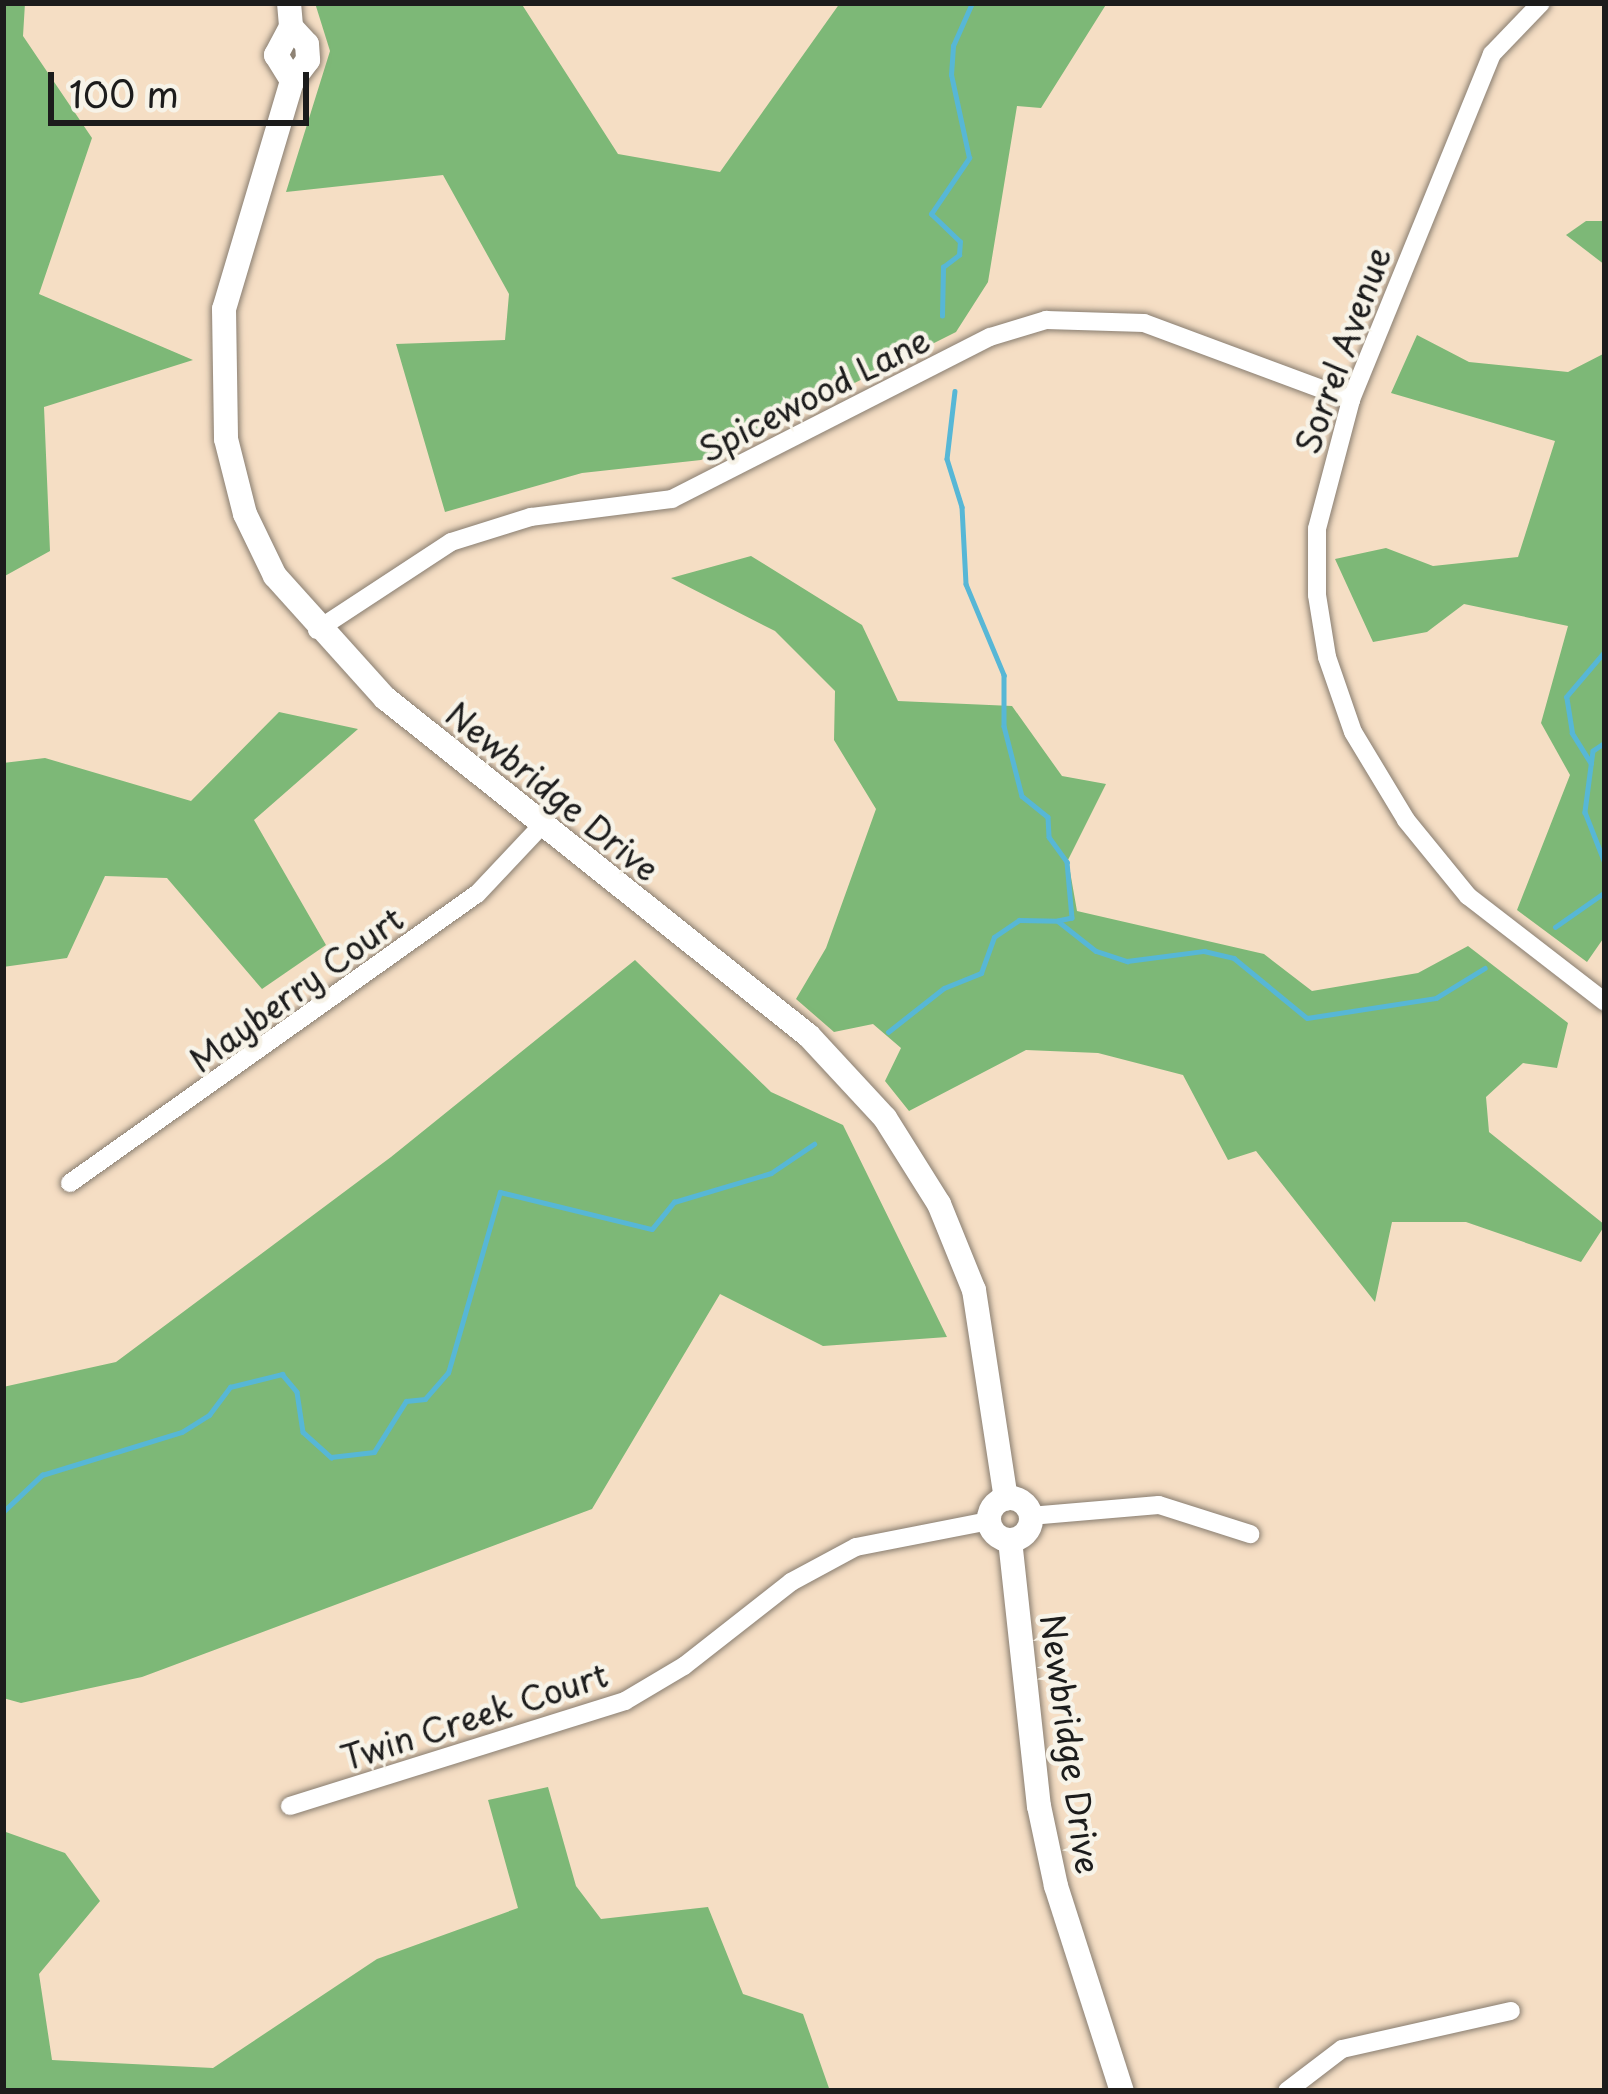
<!DOCTYPE html>
<style>
body{margin:0}
#map{position:relative;width:1608px;height:2094px;overflow:hidden;background:#f5dec4;font-family:"Playpen Sans",sans-serif}
div>[style]{position:absolute}
.forest>*{inset:0;background:#7db877}
.stream>*{height:4.5px;margin:-2.25px;padding:0 2.25px;transform-origin:2.25px;border-radius:2.25px;background:#57b7d6}
.roads{filter:drop-shadow(0 0 3px #887d70) drop-shadow(0 0 3px #887d70)}
.minor>*{height:18px;margin:-9px;padding:0 9px;transform-origin:9px;border-radius:9px;background:#fff}
.tertiary>*{height:24px;margin:-12px;padding:0 12px;transform-origin:12px;border-radius:12px;background:#fff}
.tertiary>.ring{margin:-12px;padding:0;box-sizing:content-box;background:none;border:24px solid #fff;border-radius:50%}
span{translate:-50% -50%;white-space:nowrap;text-align:center;line-height:1.15;-webkit-text-stroke:9px #f7f3e8;paint-order:stroke}
.street-label{font-size:33px;color:#1c1c1c}
.frame{position:absolute;inset:0;border:6px solid #1c1c1c;pointer-events:none}
.scale{position:absolute;left:48px;top:72px;width:261px;height:54px;box-sizing:border-box;border:6px solid #1c1c1c;border-top:0;padding-left:15px;font-size:36px;line-height:42px;white-space:nowrap;color:#1c1c1c;-webkit-text-stroke:9px #f7f3e8;paint-order:stroke}
</style>
<div id="map">
<div class="forest">
<i style="clip-path:polygon(3px 3px,25px 3px,23px 36px,92px 138px,39px 294px,193px 360px,44px 407px,50px 551px,3px 577px)"></i>
<i style="clip-path:polygon(315px 3px,521px 3px,618px 154px,720px 172px,840px 3px,1107px 3px,1041px 108px,1017px 106px,988px 282px,956px 332px,701px 460px,582px 473px,445px 512px,396px 344px,505px 340px,509px 294px,443px 175px,286px 192px,330px 51px)"></i>
<i style="clip-path:polygon(1586px 221px,1605px 221px,1605px 265px,1566px 235px)"></i>
<i style="clip-path:polygon(1417px 335px,1469px 362px,1568px 372px,1605px 353px,1605px 936px,1587px 962px,1517px 910px,1570px 775px,1541px 723px,1568px 626px,1464px 604px,1427px 632px,1373px 642px,1335px 559px,1386px 548px,1433px 566px,1518px 557px,1555px 441px,1391px 393px)"></i>
<i style="clip-path:polygon(751px 556px,862px 625px,898px 701px,1012px 706px,1062px 776px,1106px 784px,1068px 860px,1077px 911px,1264px 954px,1312px 991px,1418px 973px,1468px 946px,1568px 1023px,1557px 1068px,1523px 1063px,1486px 1097px,1489px 1132px,1605px 1225px,1581px 1262px,1466px 1222px,1392px 1222px,1375px 1302px,1256px 1151px,1228px 1160px,1183px 1075px,1098px 1053px,1026px 1050px,909px 1111px,885px 1081px,901px 1048px,873px 1024px,834px 1032px,796px 999px,826px 948px,876px 809px,834px 740px,835px 691px,775px 631px,671px 578px)"></i>
<i style="clip-path:polygon(279px 712px,358px 729px,254px 820px,326px 945px,262px 989px,167px 878px,105px 876px,67px 958px,3px 967px,3px 763px,45px 758px,191px 801px)"></i>
<i style="clip-path:polygon(635px 960px,771px 1092px,843px 1125px,947px 1337px,823px 1346px,720px 1294px,592px 1509px,142px 1677px,21px 1703px,3px 1698px,3px 1387px,116px 1362px,391px 1157px)"></i>
<i style="clip-path:polygon(548px 1787px,576px 1886px,601px 1919px,708px 1907px,743px 1994px,803px 2014px,830px 2091px,3px 2091px,3px 1831px,65px 1853px,100px 1901px,39px 1974px,52px 2060px,213px 2068px,377px 1959px,518px 1908px,488px 1800px)"></i>
</div>
<div class="stream">
<i style="left:942px;top:316px;width:49px;rotate:-88.8deg"></i>
<i style="left:943px;top:267px;width:20px;rotate:-37deg"></i>
<i style="left:959px;top:255px;width:13px;rotate:-86deg"></i>
<i style="left:960px;top:242px;width:40px;rotate:-136deg"></i>
<i style="left:931px;top:214px;width:68px;rotate:-55.8deg"></i>
<i style="left:969px;top:158px;width:85px;rotate:-102.2deg"></i>
<i style="left:951px;top:75px;width:29px;rotate:-86deg"></i>
<i style="left:953px;top:46px;width:47px;rotate:-66.2deg"></i>
<i style="left:955px;top:391px;width:68px;rotate:96.7deg"></i>
<i style="left:947px;top:459px;width:50px;rotate:72.6deg"></i>
<i style="left:962px;top:507px;width:77px;rotate:87deg"></i>
<i style="left:966px;top:584px;width:99px;rotate:67.3deg"></i>
<i style="left:1004px;top:675px;width:51px;rotate:90deg"></i>
<i style="left:1004px;top:726px;width:72px;rotate:75.6deg"></i>
<i style="left:1022px;top:796px;width:33px;rotate:39deg"></i>
<i style="left:1048px;top:817px;width:20px;rotate:87deg"></i>
<i style="left:1049px;top:837px;width:31px;rotate:54deg"></i>
<i style="left:1067px;top:862px;width:56px;rotate:84.9deg"></i>
<i style="left:1072px;top:918px;width:14px;rotate:168deg"></i>
<i style="left:1605px;top:743px;width:14px;rotate:146deg"></i>
<i style="left:1593px;top:751px;width:62px;rotate:97.5deg"></i>
<i style="left:1585px;top:812px;width:55px;rotate:68.6deg"></i>
<i style="left:1591px;top:764px;width:36px;rotate:-122deg"></i>
<i style="left:1572px;top:733px;width:36px;rotate:-99deg"></i>
<i style="left:1566px;top:697px;width:60px;rotate:-49.7deg"></i>
<i style="left:1555px;top:927px;width:61px;rotate:-35deg"></i>
<i style="left:888px;top:1032px;width:71px;rotate:-38.2deg"></i>
<i style="left:944px;top:988px;width:40px;rotate:-22deg"></i>
<i style="left:981px;top:973px;width:38px;rotate:-70deg"></i>
<i style="left:994px;top:937px;width:30px;rotate:-34deg"></i>
<i style="left:1019px;top:920px;width:39px;rotate:1deg"></i>
<i style="left:1058px;top:921px;width:48px;rotate:38.3deg"></i>
<i style="left:1096px;top:951px;width:33px;rotate:18deg"></i>
<i style="left:1127px;top:961px;width:78px;rotate:-7.4deg"></i>
<i style="left:1204px;top:951px;width:31px;rotate:13deg"></i>
<i style="left:1234px;top:958px;width:94px;rotate:39.4deg"></i>
<i style="left:1307px;top:1018px;width:131px;rotate:-8.8deg"></i>
<i style="left:1436px;top:998px;width:57px;rotate:-31.5deg"></i>
<i style="left:3px;top:1512px;width:54px;rotate:-43.5deg"></i>
<i style="left:42px;top:1475px;width:146px;rotate:-17.1deg"></i>
<i style="left:182px;top:1432px;width:32px;rotate:-32deg"></i>
<i style="left:209px;top:1415px;width:35px;rotate:-53deg"></i>
<i style="left:230px;top:1387px;width:54px;rotate:-14deg"></i>
<i style="left:282px;top:1374px;width:23px;rotate:50deg"></i>
<i style="left:297px;top:1392px;width:40px;rotate:81.5deg"></i>
<i style="left:303px;top:1432px;width:38px;rotate:42deg"></i>
<i style="left:331px;top:1457px;width:43px;rotate:-6.6deg"></i>
<i style="left:374px;top:1452px;width:60px;rotate:-57.9deg"></i>
<i style="left:406px;top:1401px;width:19px;rotate:-6deg"></i>
<i style="left:425px;top:1399px;width:35px;rotate:-49deg"></i>
<i style="left:448px;top:1373px;width:188px;rotate:-74deg"></i>
<i style="left:500px;top:1192px;width:156px;rotate:13.7deg"></i>
<i style="left:652px;top:1229px;width:35px;rotate:-51deg"></i>
<i style="left:674px;top:1202px;width:101px;rotate:-16.6deg"></i>
<i style="left:771px;top:1173px;width:52px;rotate:-34deg"></i>
</div>
<div class="roads">
<div class="minor">
<i style="left:1541px;top:3px;width:71px;rotate:133.9deg"></i>
<i style="left:1492px;top:54px;width:374px;rotate:112.2deg"></i>
<i style="left:1351px;top:400px;width:133px;rotate:104.8deg"></i>
<i style="left:1317px;top:529px;width:66px;rotate:90deg"></i>
<i style="left:1317px;top:595px;width:63px;rotate:80.8deg"></i>
<i style="left:1327px;top:657px;width:79px;rotate:70.9deg"></i>
<i style="left:1353px;top:732px;width:103px;rotate:58.9deg"></i>
<i style="left:1406px;top:820px;width:98px;rotate:50.8deg"></i>
<i style="left:1468px;top:896px;width:173px;rotate:37.7deg"></i>
<i style="left:317px;top:630px;width:160px;rotate:-33.3deg"></i>
<i style="left:451px;top:542px;width:84px;rotate:-17.4deg"></i>
<i style="left:531px;top:517px;width:142px;rotate:-7.3deg"></i>
<i style="left:672px;top:499px;width:357px;rotate:-27deg"></i>
<i style="left:990px;top:337px;width:59px;rotate:-16.9deg"></i>
<i style="left:1046px;top:320px;width:98px;rotate:1.8deg"></i>
<i style="left:1144px;top:323px;width:221px;rotate:20.4deg"></i>
<i style="left:70px;top:1183px;width:499px;rotate:-35.4deg"></i>
<i style="left:477px;top:894px;width:95px;rotate:-46.7deg"></i>
<i style="left:1030px;top:1516px;width:129px;rotate:-4.9deg"></i>
<i style="left:1159px;top:1505px;width:96px;rotate:17.7deg"></i>
<i style="left:290px;top:1806px;width:351px;rotate:-17.4deg"></i>
<i style="left:625px;top:1701px;width:69px;rotate:-30.7deg"></i>
<i style="left:684px;top:1666px;width:136px;rotate:-38.1deg"></i>
<i style="left:791px;top:1582px;width:74px;rotate:-28.3deg"></i>
<i style="left:856px;top:1547px;width:136px;rotate:-11.1deg"></i>
<i style="left:1287px;top:2091px;width:69px;rotate:-37.4deg"></i>
<i style="left:1342px;top:2049px;width:173px;rotate:-12.7deg"></i>
</div>
<div class="tertiary">
<i style="left:289px;top:3px;width:24px;rotate:85deg"></i>
<i style="left:291px;top:27px;width:32px;rotate:118deg"></i>
<i style="left:276px;top:55px;width:31px;rotate:58deg"></i>
<i style="left:291px;top:27px;width:23px;rotate:47deg"></i>
<i style="left:307px;top:44px;width:16px;rotate:86deg"></i>
<i style="left:308px;top:60px;width:26px;rotate:127deg"></i>
<i style="left:292px;top:81px;width:238px;rotate:106.6deg"></i>
<i style="left:224px;top:309px;width:130px;rotate:89.1deg"></i>
<i style="left:226px;top:439px;width:77px;rotate:75.8deg"></i>
<i style="left:245px;top:514px;width:69px;rotate:64.2deg"></i>
<i style="left:275px;top:576px;width:164px;rotate:48deg"></i>
<i style="left:385px;top:698px;width:542px;rotate:38.56deg"></i>
<i style="left:809px;top:1036px;width:112px;rotate:47.2deg"></i>
<i style="left:885px;top:1118px;width:102px;rotate:57.9deg"></i>
<i style="left:939px;top:1204px;width:93px;rotate:67.9deg"></i>
<i style="left:974px;top:1290px;width:211px;rotate:81.3deg"></i>
<i class="ring" style="left:989px;top:1498px;width:18px;height:18px"></i>
<i style="left:1010px;top:1540px;width:268px;rotate:83.8deg"></i>
<i style="left:1039px;top:1806px;width:82px;rotate:78deg"></i>
<i style="left:1056px;top:1886px;width:215px;rotate:72.2deg"></i>
</div>
</div>
<div class="street-label">
<span style="left:1342px;top:350px;rotate:-70deg">Sorrel Avenue</span>
<span style="left:814px;top:394px;rotate:-27deg">Spicewood Lane</span>
<span style="left:553px;top:791px;rotate:39deg">Newbridge Drive</span>
<span style="left:296px;top:989px;rotate:-36deg">Mayberry Court</span>
<span style="left:474px;top:1716px;rotate:-18deg">Twin Creek Court</span>
<span style="left:1071px;top:1744px;rotate:82deg">Newbridge Drive</span>
</div>
<div class="frame"></div>
<div class="scale">100 m</div>
</div>
